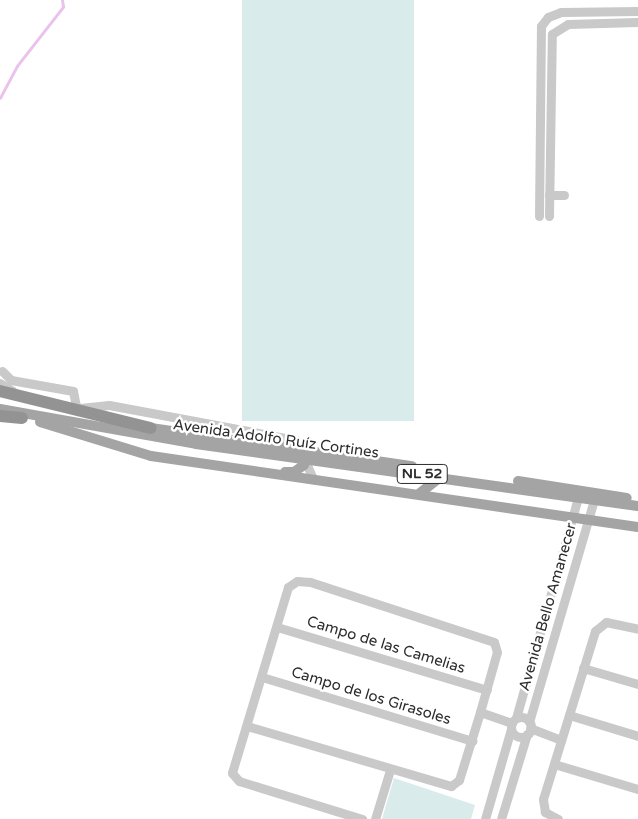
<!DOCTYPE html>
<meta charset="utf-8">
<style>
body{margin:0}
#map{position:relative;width:638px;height:819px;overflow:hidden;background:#fff;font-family:"Varela Round",sans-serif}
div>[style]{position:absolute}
.green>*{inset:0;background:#d9ebeb;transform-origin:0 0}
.stream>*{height:2.5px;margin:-1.25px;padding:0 1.25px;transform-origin:1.25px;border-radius:1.25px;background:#eac3ec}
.minor>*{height:9px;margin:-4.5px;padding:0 4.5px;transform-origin:4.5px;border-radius:4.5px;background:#c9c9c9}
.minor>.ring{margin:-4.5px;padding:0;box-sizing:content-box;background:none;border:9px solid #c9c9c9;border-radius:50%}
.major>*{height:10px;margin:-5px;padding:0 5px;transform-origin:5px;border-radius:5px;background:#a4a4a4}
.highway>*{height:12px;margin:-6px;padding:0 6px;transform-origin:6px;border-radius:6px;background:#939393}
span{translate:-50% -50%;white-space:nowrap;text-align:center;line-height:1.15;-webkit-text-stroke:5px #fff;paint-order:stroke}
.shield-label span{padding:1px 4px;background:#fff;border:1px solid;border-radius:4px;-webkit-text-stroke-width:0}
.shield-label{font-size:14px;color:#2c2c2c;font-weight:700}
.street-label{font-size:15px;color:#2c2c2c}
</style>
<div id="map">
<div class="green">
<i style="left:242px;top:0;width:172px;height:421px"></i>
<i style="clip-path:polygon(394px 778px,475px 805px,471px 819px,382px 819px)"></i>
</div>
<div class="stream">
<i style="left:0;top:98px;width:36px;rotate:-62deg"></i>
<i style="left:17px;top:66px;width:75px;rotate:-52.1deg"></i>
<i style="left:63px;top:7px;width:7px;rotate:-98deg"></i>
</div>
<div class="minor">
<i style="left:549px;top:195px;width:15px"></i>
<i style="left:539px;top:216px;width:190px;rotate:-89.4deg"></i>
<i style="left:541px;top:26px;width:11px;rotate:-52deg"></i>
<i style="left:548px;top:17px;width:14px;rotate:-21deg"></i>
<i style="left:561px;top:12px;width:77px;rotate:-0.7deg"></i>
<i style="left:549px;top:216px;width:182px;rotate:-89.1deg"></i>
<i style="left:552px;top:34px;width:19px;rotate:-32deg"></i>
<i style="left:568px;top:24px;width:70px;rotate:-1.6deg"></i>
<i style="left:2px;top:371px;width:13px;rotate:45deg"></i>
<i style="left:11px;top:380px;width:63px;rotate:10.1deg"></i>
<i style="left:73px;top:391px;width:16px;rotate:79deg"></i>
<i style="left:76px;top:407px;width:4px;rotate:14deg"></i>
<i style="left:80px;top:408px;width:29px;rotate:-6deg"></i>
<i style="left:109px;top:405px;width:190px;rotate:10.6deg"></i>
<i style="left:296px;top:440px;width:43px;rotate:66.4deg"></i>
<i style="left:0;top:383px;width:15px;rotate:32deg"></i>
<i style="left:277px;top:627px;width:219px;rotate:16.7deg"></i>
<i style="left:583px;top:668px;width:57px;rotate:16.2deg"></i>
<i style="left:262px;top:677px;width:220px;rotate:16.9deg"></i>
<i style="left:480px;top:712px;width:34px;rotate:19deg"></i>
<i style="left:569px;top:715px;width:72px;rotate:16.9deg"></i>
<i class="ring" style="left:511px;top:717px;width:11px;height:11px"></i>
<i style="left:516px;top:718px;width:230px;rotate:-74.3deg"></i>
<i style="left:578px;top:497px;width:5px;rotate:-37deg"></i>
<i style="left:529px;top:722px;width:231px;rotate:-73.7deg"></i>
<i style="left:594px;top:500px;width:5px;rotate:-112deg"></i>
<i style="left:247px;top:726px;width:213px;rotate:16.4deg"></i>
<i style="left:451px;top:786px;width:10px;rotate:-37deg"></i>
<i style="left:459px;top:780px;width:71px;rotate:-72.8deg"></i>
<i style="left:480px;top:712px;width:62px;rotate:-74.2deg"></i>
<i style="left:497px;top:652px;width:10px;rotate:-107deg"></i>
<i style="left:494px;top:642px;width:194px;rotate:-161.9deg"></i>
<i style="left:310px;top:582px;width:13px;rotate:-176deg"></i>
<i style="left:297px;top:581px;width:11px;rotate:146deg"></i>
<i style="left:288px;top:587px;width:194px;rotate:106.8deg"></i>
<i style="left:232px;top:773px;width:11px;rotate:49deg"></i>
<i style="left:239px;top:781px;width:129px;rotate:17.2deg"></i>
<i style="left:530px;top:728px;width:33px;rotate:21deg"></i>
<i style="left:554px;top:764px;width:88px;rotate:16.6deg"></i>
<i style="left:375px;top:819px;width:51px;rotate:-73deg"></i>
<i style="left:485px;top:819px;width:94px;rotate:-73.9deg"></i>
<i style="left:501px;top:819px;width:89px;rotate:-73deg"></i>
<i style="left:558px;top:819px;width:15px;rotate:-152deg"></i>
<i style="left:545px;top:812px;width:13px;rotate:-99deg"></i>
<i style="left:543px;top:799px;width:176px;rotate:-72.8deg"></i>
<i style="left:595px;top:631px;width:14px;rotate:-39deg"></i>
<i style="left:606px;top:622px;width:33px;rotate:12deg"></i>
</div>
<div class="major">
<i style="left:0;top:409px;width:199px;rotate:10.1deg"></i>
<i style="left:196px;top:444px;width:446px;rotate:8deg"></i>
<i style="left:40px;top:422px;width:116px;rotate:17deg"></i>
<i style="left:151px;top:456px;width:492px;rotate:8.3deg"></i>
<i style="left:144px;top:427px;width:271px;rotate:8.3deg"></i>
<i style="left:285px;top:472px;width:9px"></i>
<i style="left:294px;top:472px;width:12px;rotate:-35deg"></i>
<i style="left:304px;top:465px;width:12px;rotate:-110deg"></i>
<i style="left:518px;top:481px;width:110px;rotate:8.9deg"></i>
<i style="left:420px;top:493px;width:28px;rotate:-38deg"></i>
</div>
<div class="highway">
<i style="left:0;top:391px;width:155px;rotate:13.8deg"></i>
<i style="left:0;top:416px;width:22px;rotate:5deg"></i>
</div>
<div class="shield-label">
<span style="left:422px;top:474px">NL 52</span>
</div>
<div class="street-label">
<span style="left:276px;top:439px;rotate:8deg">Avenida Adolfo Ruíz Cortines</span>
<span style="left:548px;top:607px;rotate:-74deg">Avenida Bello Amanecer</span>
<span style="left:386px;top:645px;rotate:17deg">Campo de las Camelias</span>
<span style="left:371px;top:696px;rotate:17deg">Campo de los Girasoles</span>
</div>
</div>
